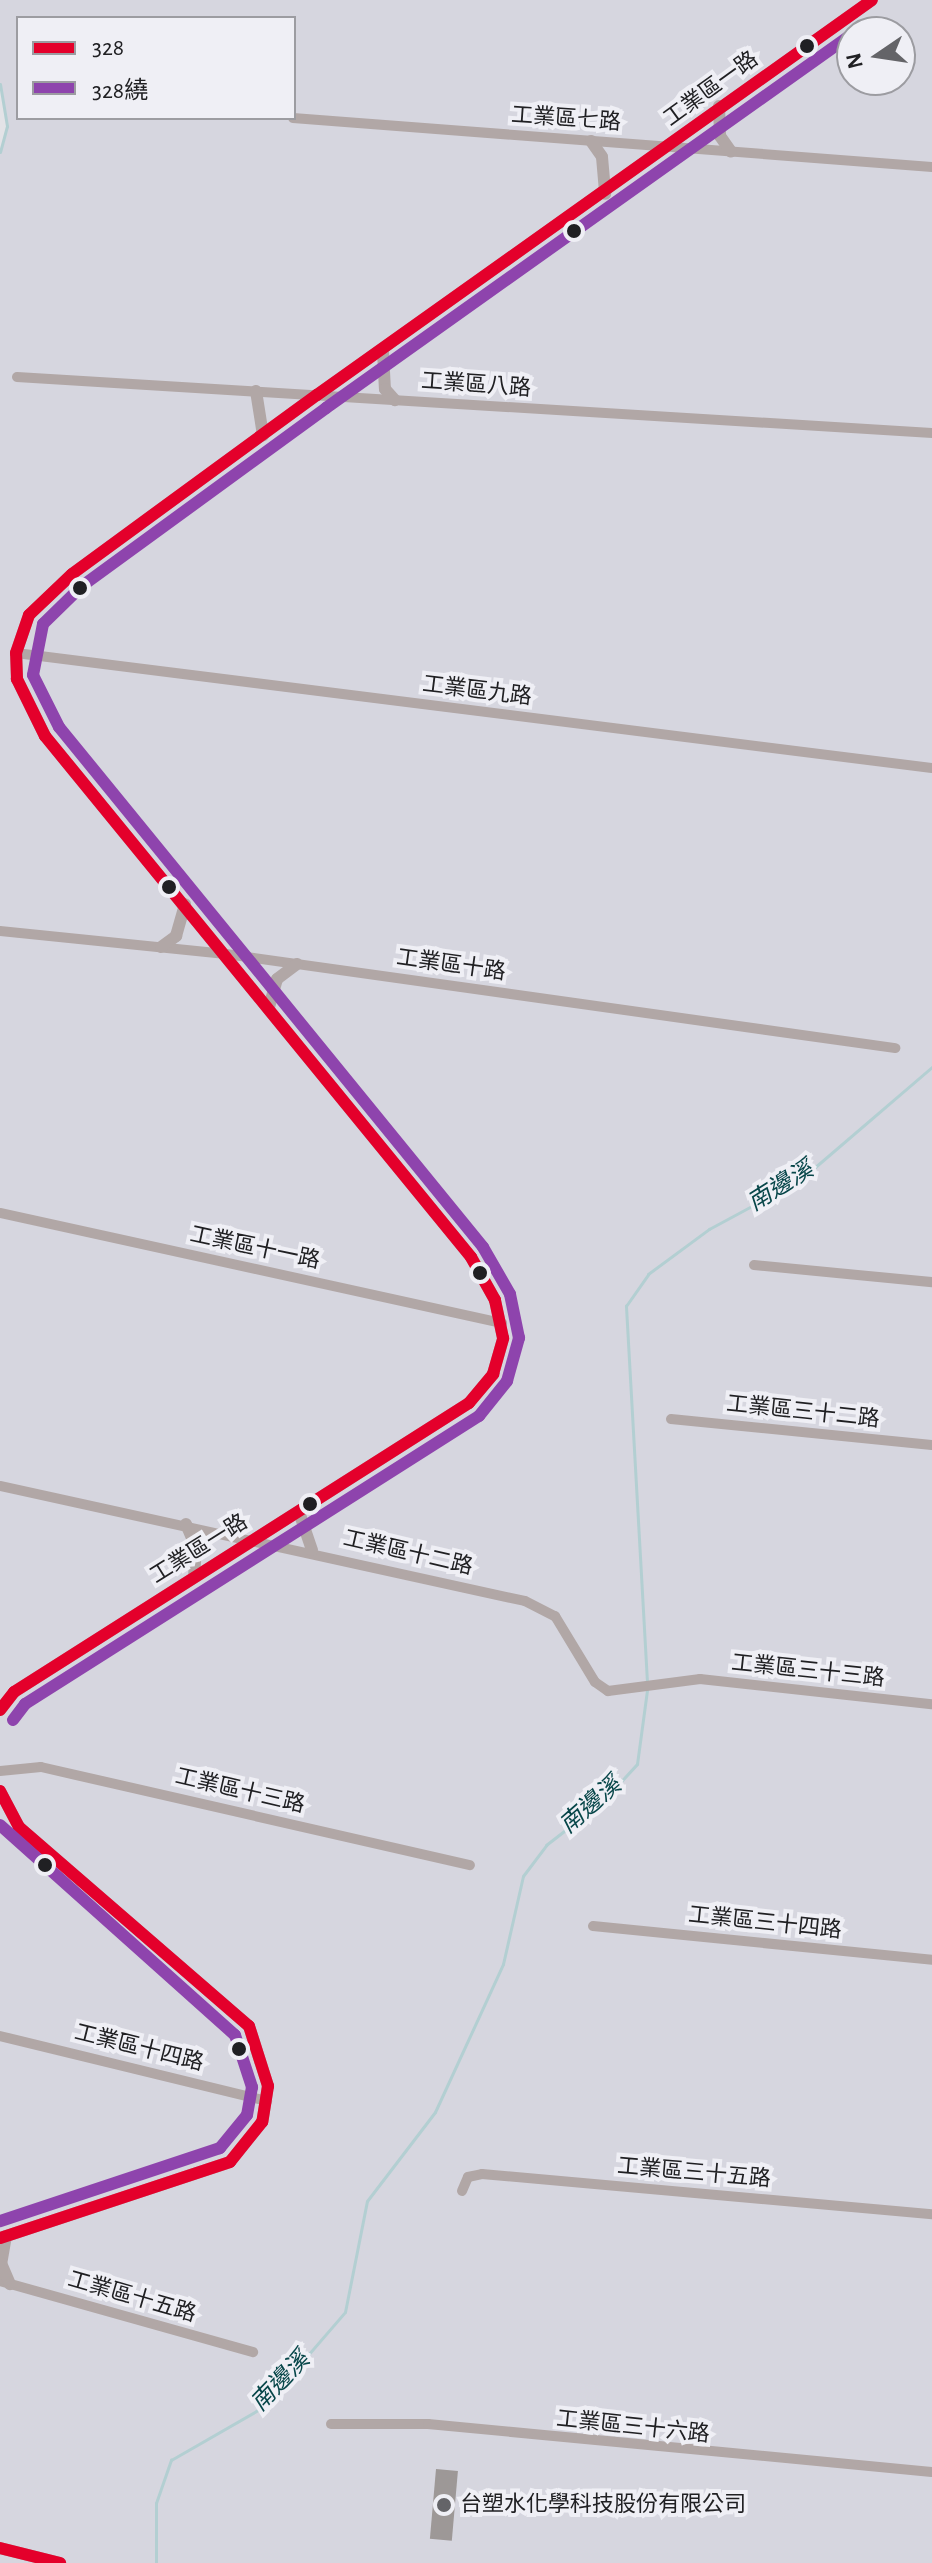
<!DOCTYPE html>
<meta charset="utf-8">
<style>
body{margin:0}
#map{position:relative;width:932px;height:2563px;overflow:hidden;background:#e3e3e7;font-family:"Alegreya Sans","Noto Sans TC",sans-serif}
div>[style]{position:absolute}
.built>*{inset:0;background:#d6d6df}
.stream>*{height:3px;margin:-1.5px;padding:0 1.5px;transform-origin:1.5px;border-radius:1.5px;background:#b3cfd2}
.building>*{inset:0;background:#9d9897;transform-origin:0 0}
.minor>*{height:10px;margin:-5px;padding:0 5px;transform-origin:5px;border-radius:5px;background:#b1a7a6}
.tertiary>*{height:12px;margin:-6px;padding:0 6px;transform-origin:6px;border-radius:6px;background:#b1a7a6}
.bus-1>*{height:12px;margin:-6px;padding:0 6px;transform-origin:6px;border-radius:6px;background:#e4002b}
.bus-2>*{height:12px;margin:-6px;padding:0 6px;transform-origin:6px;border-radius:6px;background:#8e44ad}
.dots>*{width:22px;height:22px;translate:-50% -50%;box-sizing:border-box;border:4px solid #efeff5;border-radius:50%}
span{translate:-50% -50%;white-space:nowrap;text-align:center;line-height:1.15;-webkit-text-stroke:8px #efeff5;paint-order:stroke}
.street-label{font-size:22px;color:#202023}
.poi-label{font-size:22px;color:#202023}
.left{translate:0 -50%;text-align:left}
.water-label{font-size:24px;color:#074649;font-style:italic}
.legend{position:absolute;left:16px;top:16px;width:280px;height:104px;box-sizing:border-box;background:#efeff5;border:2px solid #9c9ca1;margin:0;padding:10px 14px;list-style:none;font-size:24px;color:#202023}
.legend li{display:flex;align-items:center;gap:16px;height:40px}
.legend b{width:40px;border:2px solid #9c9ca1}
.north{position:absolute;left:836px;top:16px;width:80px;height:80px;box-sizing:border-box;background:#efeff5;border:2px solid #9c9ca1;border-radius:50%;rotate:257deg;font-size:22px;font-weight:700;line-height:32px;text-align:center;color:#202023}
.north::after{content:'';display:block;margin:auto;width:28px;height:36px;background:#646468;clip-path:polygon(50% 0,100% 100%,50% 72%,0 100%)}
</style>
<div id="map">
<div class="built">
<i style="clip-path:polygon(evenodd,0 0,932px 0,932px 2563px,0 2563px,0 152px,7px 126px,0 84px,0 0,18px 18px,294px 18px,294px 118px,18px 118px,18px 18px,0 0,852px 32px,900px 32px,900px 80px,852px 80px,852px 32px)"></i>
</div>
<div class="stream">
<i style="left:0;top:84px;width:43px;rotate:80.5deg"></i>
<i style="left:7px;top:126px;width:27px;rotate:105deg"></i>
<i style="left:647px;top:1682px;width:377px;rotate:-93.2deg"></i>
<i style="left:626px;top:1306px;width:39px;rotate:-55deg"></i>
<i style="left:648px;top:1274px;width:76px;rotate:-36.4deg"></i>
<i style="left:709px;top:1229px;width:103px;rotate:-28.3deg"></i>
<i style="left:800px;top:1180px;width:174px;rotate:-40.6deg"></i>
<i style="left:156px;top:2563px;width:60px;rotate:-90deg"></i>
<i style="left:156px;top:2503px;width:46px;rotate:-70.8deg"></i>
<i style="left:171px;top:2460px;width:106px;rotate:-29.9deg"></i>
<i style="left:263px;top:2407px;width:125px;rotate:-49.2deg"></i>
<i style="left:345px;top:2312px;width:113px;rotate:-78.8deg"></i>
<i style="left:367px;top:2201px;width:112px;rotate:-52.6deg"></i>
<i style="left:435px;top:2112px;width:163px;rotate:-65.3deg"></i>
<i style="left:503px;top:1964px;width:90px;rotate:-77.2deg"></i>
<i style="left:523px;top:1876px;width:39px;rotate:-53deg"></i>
<i style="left:546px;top:1845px;width:73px;rotate:-37.8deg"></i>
<i style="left:604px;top:1800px;width:49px;rotate:-47.5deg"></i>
<i style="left:637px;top:1764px;width:75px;rotate:-82.3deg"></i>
</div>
<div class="building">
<i style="left:436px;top:2469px;width:22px;height:70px;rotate:5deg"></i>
</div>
<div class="minor">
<i style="left:293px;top:118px;width:641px;rotate:4.38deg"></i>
<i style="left:17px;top:377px;width:917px;rotate:3.5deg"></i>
<i style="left:16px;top:653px;width:923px;rotate:7.16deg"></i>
<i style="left:0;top:931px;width:227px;rotate:5.8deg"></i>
<i style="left:226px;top:954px;width:676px;rotate:8deg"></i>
<i style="left:0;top:1213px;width:514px;rotate:12.36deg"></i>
<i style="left:754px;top:1265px;width:179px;rotate:5.5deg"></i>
<i style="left:671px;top:1419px;width:262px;rotate:5.7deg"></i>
<i style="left:0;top:1486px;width:537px;rotate:12.36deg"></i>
<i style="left:525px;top:1601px;width:34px;rotate:27deg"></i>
<i style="left:555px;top:1616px;width:77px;rotate:58.8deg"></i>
<i style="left:595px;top:1682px;width:16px;rotate:35deg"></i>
<i style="left:608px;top:1691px;width:93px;rotate:-7.4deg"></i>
<i style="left:700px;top:1679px;width:233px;rotate:6.2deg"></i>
<i style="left:0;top:1771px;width:41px;rotate:-5.6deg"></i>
<i style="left:41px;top:1767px;width:440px;rotate:12.9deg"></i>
<i style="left:593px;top:1926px;width:341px;rotate:5.7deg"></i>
<i style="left:0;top:2036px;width:275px;rotate:13.7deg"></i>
<i style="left:462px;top:2191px;width:15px;rotate:-67deg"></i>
<i style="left:468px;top:2177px;width:14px;rotate:-12deg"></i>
<i style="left:482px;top:2174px;width:452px;rotate:5.1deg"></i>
<i style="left:0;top:2281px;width:263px;rotate:15.7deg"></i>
<i style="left:331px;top:2424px;width:97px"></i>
<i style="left:428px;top:2424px;width:506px;rotate:5.44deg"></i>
</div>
<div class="tertiary">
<i style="left:719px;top:106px;width:30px;rotate:88deg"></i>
<i style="left:720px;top:136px;width:19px;rotate:55deg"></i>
<i style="left:591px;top:141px;width:19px;rotate:55deg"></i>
<i style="left:602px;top:157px;width:37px;rotate:85deg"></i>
<i style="left:383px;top:352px;width:37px;rotate:87deg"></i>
<i style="left:385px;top:389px;width:15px;rotate:48deg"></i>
<i style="left:256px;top:391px;width:45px;rotate:81deg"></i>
<i style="left:161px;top:947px;width:19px;rotate:-36deg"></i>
<i style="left:176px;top:936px;width:33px;rotate:-74deg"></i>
<i style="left:269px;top:1007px;width:29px;rotate:-74deg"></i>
<i style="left:277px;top:979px;width:25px;rotate:-37deg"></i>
<i style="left:299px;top:1512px;width:40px;rotate:71.1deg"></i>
<i style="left:186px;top:1524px;width:26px;rotate:67deg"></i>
<i style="left:196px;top:1548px;width:26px;rotate:94deg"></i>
<i style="left:0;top:1710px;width:23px;rotate:-52deg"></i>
<i style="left:14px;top:1692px;width:539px;rotate:-32.42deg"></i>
<i style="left:469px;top:1403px;width:38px;rotate:-50deg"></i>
<i style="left:493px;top:1374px;width:37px;rotate:-74deg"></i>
<i style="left:503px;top:1338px;width:39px;rotate:-102deg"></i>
<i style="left:495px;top:1300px;width:49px;rotate:-119.2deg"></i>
<i style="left:471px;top:1257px;width:673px;rotate:-129.27deg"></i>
<i style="left:45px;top:736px;width:64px;rotate:-116.2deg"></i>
<i style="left:17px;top:679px;width:26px;rotate:-92deg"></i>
<i style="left:16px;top:653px;width:40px;rotate:-71.1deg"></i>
<i style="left:29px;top:615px;width:59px;rotate:-43.6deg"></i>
<i style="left:72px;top:574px;width:303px;rotate:-36.2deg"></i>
<i style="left:317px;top:395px;width:681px;rotate:-35.44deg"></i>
<i style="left:0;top:1791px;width:41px;rotate:62.2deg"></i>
<i style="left:19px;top:1827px;width:304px;rotate:40.9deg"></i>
<i style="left:249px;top:2026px;width:63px;rotate:72.4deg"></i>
<i style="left:268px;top:2086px;width:36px;rotate:99deg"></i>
<i style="left:262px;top:2122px;width:51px;rotate:128.7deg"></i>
<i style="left:230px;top:2162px;width:242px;rotate:161.7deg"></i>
<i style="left:6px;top:2236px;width:27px;rotate:100deg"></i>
<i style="left:1px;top:2263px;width:23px;rotate:67deg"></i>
<i style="left:0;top:2548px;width:62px;rotate:14deg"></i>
</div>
<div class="bus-1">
<i style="left:0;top:1710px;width:23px;rotate:-52deg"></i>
<i style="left:14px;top:1692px;width:539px;rotate:-32.42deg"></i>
<i style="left:469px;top:1403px;width:38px;rotate:-50deg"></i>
<i style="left:493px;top:1374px;width:37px;rotate:-74deg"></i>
<i style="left:503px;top:1338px;width:39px;rotate:-102deg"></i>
<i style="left:495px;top:1300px;width:49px;rotate:-119.2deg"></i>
<i style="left:471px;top:1257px;width:673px;rotate:-129.27deg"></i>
<i style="left:45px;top:736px;width:64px;rotate:-116.2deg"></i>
<i style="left:17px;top:679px;width:26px;rotate:-92deg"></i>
<i style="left:16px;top:653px;width:40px;rotate:-71.1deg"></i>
<i style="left:29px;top:615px;width:59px;rotate:-43.6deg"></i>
<i style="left:72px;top:574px;width:303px;rotate:-36.2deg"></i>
<i style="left:317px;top:395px;width:681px;rotate:-35.44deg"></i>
<i style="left:0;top:1791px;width:41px;rotate:62.2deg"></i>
<i style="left:19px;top:1827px;width:304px;rotate:40.9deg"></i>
<i style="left:249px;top:2026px;width:63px;rotate:72.4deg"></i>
<i style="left:268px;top:2086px;width:36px;rotate:99deg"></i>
<i style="left:262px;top:2122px;width:51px;rotate:128.7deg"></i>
<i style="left:230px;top:2162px;width:242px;rotate:161.7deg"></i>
<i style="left:0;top:2548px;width:62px;rotate:14deg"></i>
</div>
<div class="bus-2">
<i style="left:13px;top:1720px;width:20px;rotate:-53deg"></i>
<i style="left:25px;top:1704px;width:538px;rotate:-32.39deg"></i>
<i style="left:479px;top:1416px;width:45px;rotate:-51.3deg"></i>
<i style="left:507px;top:1381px;width:45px;rotate:-74.4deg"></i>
<i style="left:519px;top:1338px;width:45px;rotate:-101.6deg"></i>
<i style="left:510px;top:1294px;width:54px;rotate:-119.9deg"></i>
<i style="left:483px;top:1247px;width:671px;rotate:-129.19deg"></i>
<i style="left:59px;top:727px;width:58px;rotate:-116.6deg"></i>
<i style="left:33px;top:675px;width:52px;rotate:-78.9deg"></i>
<i style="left:43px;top:624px;width:54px;rotate:-44.3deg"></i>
<i style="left:82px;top:586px;width:302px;rotate:-36.1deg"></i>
<i style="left:326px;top:408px;width:645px;rotate:-35.41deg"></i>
<i style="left:0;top:1825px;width:315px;rotate:41.8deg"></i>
<i style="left:235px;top:2035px;width:55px;rotate:71.9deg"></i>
<i style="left:252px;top:2087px;width:28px;rotate:100deg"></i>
<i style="left:247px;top:2115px;width:43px;rotate:129.3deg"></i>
<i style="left:220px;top:2148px;width:232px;rotate:161.6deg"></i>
</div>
<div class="dots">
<i style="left:807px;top:46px;background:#202023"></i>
<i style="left:574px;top:231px;background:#202023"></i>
<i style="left:80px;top:588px;background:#202023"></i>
<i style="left:169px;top:887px;background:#202023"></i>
<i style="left:480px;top:1273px;background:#202023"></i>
<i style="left:310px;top:1504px;background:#202023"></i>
<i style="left:45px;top:1865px;background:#202023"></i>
<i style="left:239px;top:2049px;background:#202023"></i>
<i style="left:444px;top:2505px;background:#646468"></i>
</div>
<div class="street-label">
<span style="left:711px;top:89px;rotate:-36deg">工業區一路</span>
<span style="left:566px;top:119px;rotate:4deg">工業區七路</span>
<span style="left:476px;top:385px;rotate:4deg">工業區八路</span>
<span style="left:477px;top:691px;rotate:7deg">工業區九路</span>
<span style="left:451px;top:965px;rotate:8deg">工業區十路</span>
<span style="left:255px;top:1248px;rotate:12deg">工業區十一路</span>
<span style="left:803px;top:1412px;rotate:6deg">工業區三十二路</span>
<span style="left:199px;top:1549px;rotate:-32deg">工業區一路</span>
<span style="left:408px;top:1553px;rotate:13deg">工業區十二路</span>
<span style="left:808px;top:1671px;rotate:6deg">工業區三十三路</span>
<span style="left:240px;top:1791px;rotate:13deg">工業區十三路</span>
<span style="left:765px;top:1923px;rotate:6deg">工業區三十四路</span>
<span style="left:139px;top:2048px;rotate:14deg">工業區十四路</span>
<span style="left:694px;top:2173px;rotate:5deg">工業區三十五路</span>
<span style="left:132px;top:2297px;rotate:16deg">工業區十五路</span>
<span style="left:633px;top:2427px;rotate:6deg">工業區三十六路</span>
</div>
<div class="poi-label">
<span class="left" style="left:460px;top:2505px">台塑水化學科技股份有限公司</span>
</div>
<div class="water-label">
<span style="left:781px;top:1187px;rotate:-32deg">南邊溪</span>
<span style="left:591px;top:1806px;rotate:-41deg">南邊溪</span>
<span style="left:281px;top:2382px;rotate:-46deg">南邊溪</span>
</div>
<ul class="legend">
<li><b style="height:10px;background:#e4002b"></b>328</li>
<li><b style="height:10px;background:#8e44ad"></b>328繞</li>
</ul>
<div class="north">N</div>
</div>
